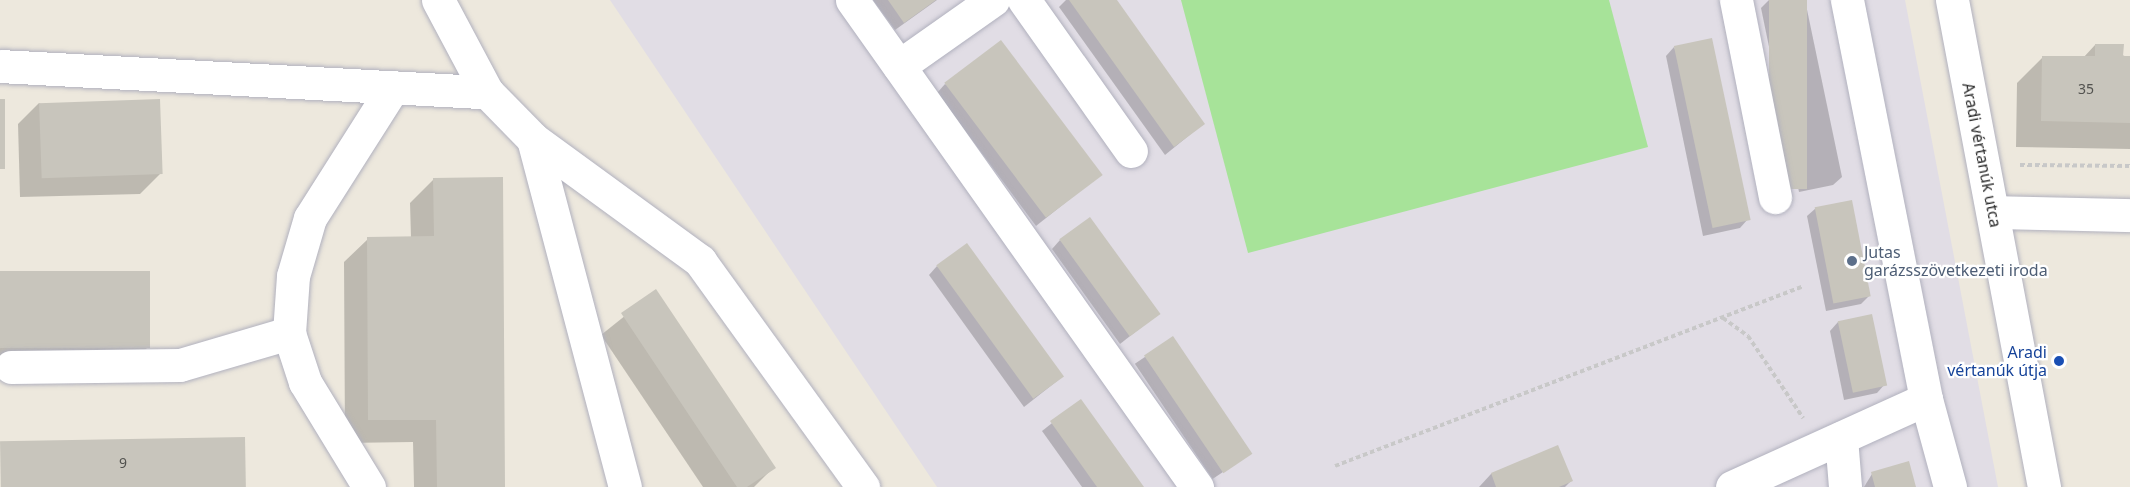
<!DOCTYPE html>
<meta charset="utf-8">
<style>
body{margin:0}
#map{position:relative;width:2130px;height:487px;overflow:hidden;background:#ede8dd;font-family:"Noto Sans",sans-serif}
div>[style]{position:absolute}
.industrial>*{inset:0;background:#e1dde5}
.green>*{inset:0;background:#a7e399}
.shadow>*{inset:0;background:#0003;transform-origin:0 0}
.building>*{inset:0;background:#c8c5bc;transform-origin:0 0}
.path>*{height:4px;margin-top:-2px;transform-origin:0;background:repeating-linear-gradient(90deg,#c8c8c8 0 4.5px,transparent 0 7.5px)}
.roads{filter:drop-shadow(0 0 2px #b1b1be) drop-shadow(0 0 2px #b1b1be)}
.minor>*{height:33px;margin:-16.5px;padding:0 16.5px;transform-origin:16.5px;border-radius:16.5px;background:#fff}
.dots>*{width:16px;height:16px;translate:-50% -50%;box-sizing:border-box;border:3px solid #fff;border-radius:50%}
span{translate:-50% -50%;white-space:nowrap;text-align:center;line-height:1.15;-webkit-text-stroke:4.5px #fff;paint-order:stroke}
.number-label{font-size:14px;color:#52524f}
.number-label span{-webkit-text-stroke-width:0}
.street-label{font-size:16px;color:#2b2b2b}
.service-label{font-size:16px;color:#4e5e75}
.left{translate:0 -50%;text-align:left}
.transit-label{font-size:16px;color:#164399}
.right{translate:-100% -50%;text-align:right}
</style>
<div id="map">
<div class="industrial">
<i style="clip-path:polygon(610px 0,1905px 0,1998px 487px,937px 487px)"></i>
</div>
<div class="green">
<i style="clip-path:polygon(1181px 0,1609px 0,1648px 147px,1248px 253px)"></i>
</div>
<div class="shadow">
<i style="clip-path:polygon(873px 0,937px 0,895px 30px)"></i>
<i style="clip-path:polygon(1066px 0,1115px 0,1203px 124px,1165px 155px,1059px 7px)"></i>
<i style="clip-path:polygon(1769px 0,1805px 0,1842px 177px,1833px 185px,1799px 192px,1761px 8px)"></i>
<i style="clip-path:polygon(2095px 45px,2130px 58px,2130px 149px,2016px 147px,2017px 83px,2043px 57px,2083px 58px)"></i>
<i style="clip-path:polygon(1674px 47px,1748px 219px,1740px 228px,1703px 236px,1666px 56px)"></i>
<i style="clip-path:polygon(945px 84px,1100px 175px,1036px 226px,937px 93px)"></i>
<i style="clip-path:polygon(39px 103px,160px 174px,140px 194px,20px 197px,18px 124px)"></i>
<i style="clip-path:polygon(434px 179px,504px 487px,414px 487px,413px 442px,345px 443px,344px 262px,368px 239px,411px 238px,410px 203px)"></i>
<i style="clip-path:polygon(1816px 208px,1869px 296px,1861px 304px,1826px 311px,1807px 216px)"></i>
<i style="clip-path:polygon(1060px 240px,1158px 314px,1120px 344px,1052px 249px)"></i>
<i style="clip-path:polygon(937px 266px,1062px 377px,1024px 407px,929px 275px)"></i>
<i style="clip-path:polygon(0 274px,148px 347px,125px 371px,0 372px)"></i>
<i style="clip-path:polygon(656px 291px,774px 467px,754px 487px,703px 487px,601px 335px)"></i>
<i style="clip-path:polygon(1838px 322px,1885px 384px,1877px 393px,1844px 400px,1830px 331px)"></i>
<i style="left:1173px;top:338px;width:139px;height:46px;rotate:56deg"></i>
<i style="clip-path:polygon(1080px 401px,1142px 487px,1082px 487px,1042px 431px)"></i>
<i style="clip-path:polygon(1557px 447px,1571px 481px,1565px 487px,1479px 487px,1491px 474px)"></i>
<i style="clip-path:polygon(1872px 474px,1914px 487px,1864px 487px)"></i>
</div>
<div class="building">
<i style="clip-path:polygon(888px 0,936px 0,904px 23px)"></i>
<i style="clip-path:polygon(1069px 0,1117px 0,1205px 124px,1174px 147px)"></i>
<i style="left:1769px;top:0;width:38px;height:189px"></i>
<i style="left:1712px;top:38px;width:186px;height:39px;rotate:78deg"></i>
<i style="left:1001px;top:40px;width:169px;height:71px;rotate:53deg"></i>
<i style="clip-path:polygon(2095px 44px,2124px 44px,2123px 56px,2130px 56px,2130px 123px,2041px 121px,2042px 56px,2095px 56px)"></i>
<i style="left:0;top:99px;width:5px;height:70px"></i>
<i style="left:160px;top:99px;width:75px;height:121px;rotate:88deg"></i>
<i style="clip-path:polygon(503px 177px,505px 487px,437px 487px,436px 420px,368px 420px,367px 237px,434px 236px,433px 178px)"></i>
<i style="left:1852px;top:200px;width:98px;height:38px;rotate:79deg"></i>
<i style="left:1090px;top:217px;width:120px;height:38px;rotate:54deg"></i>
<i style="left:967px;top:243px;width:165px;height:38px;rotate:54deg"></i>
<i style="left:150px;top:271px;width:77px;height:150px;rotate:90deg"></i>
<i style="clip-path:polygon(656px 289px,776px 468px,747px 487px,737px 487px,621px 313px)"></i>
<i style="left:1872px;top:314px;width:73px;height:35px;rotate:78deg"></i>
<i style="left:1173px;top:336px;width:142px;height:35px;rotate:56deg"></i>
<i style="clip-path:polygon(1081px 399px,1144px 487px,1097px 487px,1050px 421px)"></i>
<i style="left:245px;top:437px;width:50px;height:245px;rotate:89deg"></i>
<i style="clip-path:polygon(1558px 445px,1573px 481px,1559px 487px,1496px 487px,1491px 473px)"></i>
<i style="clip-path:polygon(1909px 461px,1916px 487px,1875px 487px,1871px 472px)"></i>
</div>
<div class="path">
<i style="left:2020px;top:165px;width:110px;rotate:0.5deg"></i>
<i style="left:1723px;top:318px;width:31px;rotate:36deg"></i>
<i style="left:1748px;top:336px;width:99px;rotate:56.1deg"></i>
<i style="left:1335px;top:466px;width:502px;rotate:-21deg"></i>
</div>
<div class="roads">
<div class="minor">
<i style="left:438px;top:0;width:104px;rotate:62deg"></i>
<i style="left:487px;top:92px;width:66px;rotate:45.6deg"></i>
<i style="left:533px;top:139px;width:207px;rotate:36.1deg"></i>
<i style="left:700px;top:261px;width:279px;rotate:54.2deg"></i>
<i style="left:852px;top:0;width:597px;rotate:54.69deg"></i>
<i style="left:1024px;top:0;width:185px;rotate:54.7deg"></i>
<i style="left:1736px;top:0;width:201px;rotate:78.8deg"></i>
<i style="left:1952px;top:0;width:496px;rotate:79.3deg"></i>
<i style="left:0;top:66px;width:488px;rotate:3.1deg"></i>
<i style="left:899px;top:66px;width:115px;rotate:-35.1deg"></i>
<i style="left:533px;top:139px;width:360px;rotate:75.2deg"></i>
<i style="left:1993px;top:212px;width:137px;rotate:1.3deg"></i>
<i style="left:11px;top:367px;width:169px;rotate:-0.7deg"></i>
<i style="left:180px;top:365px;width:114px;rotate:-16.4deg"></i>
<i style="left:1926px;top:399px;width:91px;rotate:74.7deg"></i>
<i style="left:1841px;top:438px;width:49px;rotate:85.3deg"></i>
<i style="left:369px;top:487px;width:123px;rotate:-121.4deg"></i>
<i style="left:305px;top:382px;width:52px;rotate:-108.1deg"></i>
<i style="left:289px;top:333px;width:57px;rotate:-86deg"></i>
<i style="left:293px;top:276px;width:60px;rotate:-73.7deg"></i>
<i style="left:310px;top:218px;width:155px;rotate:-57.6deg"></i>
<i style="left:1732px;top:487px;width:213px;rotate:-24.4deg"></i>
<i style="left:1926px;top:399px;width:407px;rotate:-101.2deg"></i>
</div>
</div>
<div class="dots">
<i style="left:1852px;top:261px;background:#5c6f8a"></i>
<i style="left:2059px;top:361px;background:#1a4fb4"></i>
</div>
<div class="number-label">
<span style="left:2086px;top:89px">35</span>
<span style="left:123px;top:463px">9</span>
</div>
<div class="street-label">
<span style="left:1982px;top:155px;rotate:79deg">Aradi vértanúk utca</span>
</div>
<div class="service-label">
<span class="left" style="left:1864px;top:261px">Jutas<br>garázsszövetkezeti iroda</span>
</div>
<div class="transit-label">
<span class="right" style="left:2047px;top:361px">Aradi<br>vértanúk útja</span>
</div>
</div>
